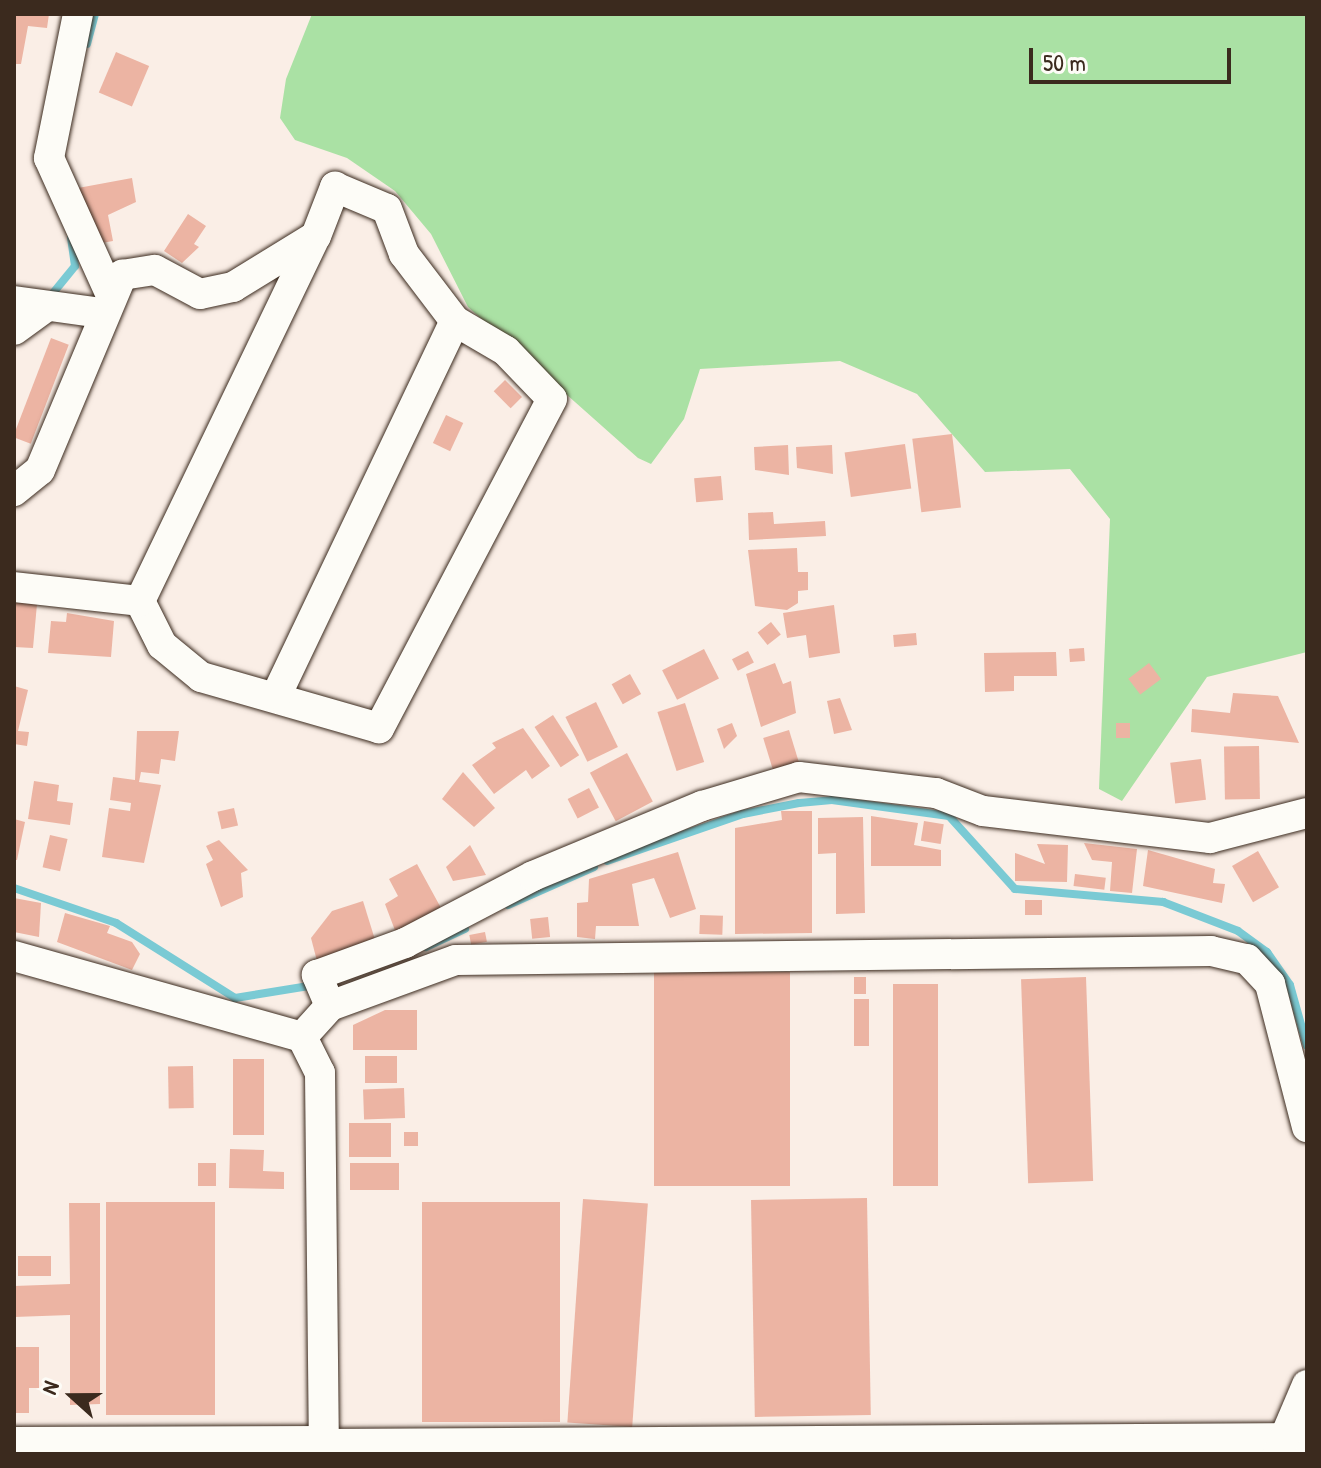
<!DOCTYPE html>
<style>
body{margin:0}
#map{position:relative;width:1321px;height:1468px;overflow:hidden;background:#faeee6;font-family:"Patrick Hand",sans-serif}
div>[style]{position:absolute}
.green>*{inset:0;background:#aae1a4}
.stream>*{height:8px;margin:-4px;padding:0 4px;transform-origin:4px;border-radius:4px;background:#7acad4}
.building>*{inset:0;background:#ecb4a3;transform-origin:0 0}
.roads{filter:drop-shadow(0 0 2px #3b2a1e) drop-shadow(0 0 2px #3b2a1e)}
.minor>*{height:30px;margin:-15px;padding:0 15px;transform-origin:15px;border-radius:15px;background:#fdfcf7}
.tertiary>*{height:36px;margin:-18px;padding:0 18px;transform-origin:18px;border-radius:18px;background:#fdfcf7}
span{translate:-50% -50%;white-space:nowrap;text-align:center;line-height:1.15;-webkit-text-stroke:7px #fdfcf7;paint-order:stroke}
.frame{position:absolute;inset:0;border:16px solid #3b2a1e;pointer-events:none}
.north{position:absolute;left:32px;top:1356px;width:80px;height:80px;-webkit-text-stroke:6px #fdfcf7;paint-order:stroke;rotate:291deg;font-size:22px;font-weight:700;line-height:32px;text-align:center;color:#3b2a1e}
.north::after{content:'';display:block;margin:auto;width:28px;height:36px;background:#3b2a1e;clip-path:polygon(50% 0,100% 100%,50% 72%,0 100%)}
.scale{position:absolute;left:1029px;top:48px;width:202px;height:36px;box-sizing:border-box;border:4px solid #3b2a1e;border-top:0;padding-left:10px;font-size:24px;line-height:28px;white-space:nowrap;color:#3b2a1e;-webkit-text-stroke:6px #fdfcf7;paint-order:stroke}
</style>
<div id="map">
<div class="green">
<i style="clip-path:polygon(312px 14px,1307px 14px,1307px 652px,1207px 677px,1122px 801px,1099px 789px,1110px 519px,1070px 469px,985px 472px,917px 394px,840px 361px,700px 369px,684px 419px,651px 464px,638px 458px,468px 307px,431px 234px,395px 191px,347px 158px,295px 140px,280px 118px,286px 79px)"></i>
</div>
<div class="stream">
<i style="left:87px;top:44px;width:31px;rotate:-75deg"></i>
<i style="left:49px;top:298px;width:41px;rotate:-50.9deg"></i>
<i style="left:75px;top:266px;width:28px;rotate:-98deg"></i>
<i style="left:607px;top:861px;width:144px;rotate:-19.1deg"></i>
<i style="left:743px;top:814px;width:57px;rotate:-11.1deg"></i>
<i style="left:799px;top:803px;width:33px;rotate:-5deg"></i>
<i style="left:832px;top:800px;width:118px;rotate:7.8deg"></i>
<i style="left:949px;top:816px;width:98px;rotate:47.9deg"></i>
<i style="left:1015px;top:889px;width:149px;rotate:5deg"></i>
<i style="left:1163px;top:902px;width:80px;rotate:21.1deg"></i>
<i style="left:1238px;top:931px;width:36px;rotate:36deg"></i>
<i style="left:1267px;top:952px;width:40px;rotate:55.1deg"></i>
<i style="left:1290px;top:985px;width:63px;rotate:74.4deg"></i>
<i style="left:14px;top:888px;width:108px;rotate:18.9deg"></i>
<i style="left:116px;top:923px;width:141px;rotate:32.2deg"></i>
<i style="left:235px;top:998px;width:81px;rotate:-9.2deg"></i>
<i style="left:508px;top:905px;width:94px;rotate:-23.8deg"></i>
<i style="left:426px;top:947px;width:43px;rotate:-24.8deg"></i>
</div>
<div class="building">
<i style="clip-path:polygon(14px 14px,49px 14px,47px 28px,28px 26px,21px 64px,14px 64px)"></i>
<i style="left:116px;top:52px;width:36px;height:44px;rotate:23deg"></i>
<i style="clip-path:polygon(132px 178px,136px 202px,108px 215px,113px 241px,96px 244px,78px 188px)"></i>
<i style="clip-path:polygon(188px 214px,206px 226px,194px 244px,199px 247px,182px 263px,164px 251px)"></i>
<i style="left:51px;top:338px;width:19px;height:106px;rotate:21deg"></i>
<i style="left:505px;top:380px;width:24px;height:16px;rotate:45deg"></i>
<i style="left:446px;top:415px;width:19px;height:31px;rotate:25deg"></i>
<i style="left:952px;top:434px;width:74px;height:40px;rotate:83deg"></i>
<i style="left:905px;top:444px;width:45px;height:61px;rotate:82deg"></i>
<i style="clip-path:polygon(788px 445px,789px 475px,755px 470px,754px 447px)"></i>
<i style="clip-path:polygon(832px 445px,833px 474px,797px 468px,796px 447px)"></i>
<i style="left:721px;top:476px;width:24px;height:27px;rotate:85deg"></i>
<i style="clip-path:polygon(773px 512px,774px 524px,825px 521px,826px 536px,749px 540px,748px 513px)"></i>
<i style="clip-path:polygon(797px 548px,798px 572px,808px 572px,808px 590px,798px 591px,798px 603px,787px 610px,755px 606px,748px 550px)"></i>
<i style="clip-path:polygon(14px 602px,37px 604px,33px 648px,14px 647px)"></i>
<i style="clip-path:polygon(834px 605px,840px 653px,809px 658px,806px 635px,787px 638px,783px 613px)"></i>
<i style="clip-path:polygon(67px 613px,114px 621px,111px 657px,48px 653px,51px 621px,66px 622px)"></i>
<i style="left:771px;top:622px;width:16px;height:17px;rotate:52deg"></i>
<i style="left:916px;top:633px;width:12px;height:23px;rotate:85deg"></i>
<i style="left:1084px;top:648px;width:13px;height:15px;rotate:86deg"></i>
<i style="left:704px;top:649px;width:33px;height:47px;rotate:63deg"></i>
<i style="left:748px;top:651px;width:13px;height:18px;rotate:63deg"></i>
<i style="clip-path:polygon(1056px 652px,1057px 676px,1014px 676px,1014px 691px,985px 692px,984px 653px)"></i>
<i style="clip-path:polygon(775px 663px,783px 684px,791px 681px,796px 713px,761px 727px,746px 674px)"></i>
<i style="left:1149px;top:663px;width:20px;height:26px;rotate:53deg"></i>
<i style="left:630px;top:674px;width:23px;height:21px;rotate:61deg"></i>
<i style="clip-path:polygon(14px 686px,28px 690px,18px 731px,29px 732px,27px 746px,14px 744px)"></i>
<i style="clip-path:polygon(1233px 693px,1278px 696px,1299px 743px,1191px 732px,1192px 709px,1230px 713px)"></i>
<i style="clip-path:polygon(840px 698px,852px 730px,834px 734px,827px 701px)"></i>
<i style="left:596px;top:702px;width:50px;height:34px;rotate:64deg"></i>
<i style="left:685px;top:703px;width:62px;height:29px;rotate:72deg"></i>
<i style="left:553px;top:715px;width:48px;height:22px;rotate:57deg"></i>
<i style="clip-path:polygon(732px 723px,737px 736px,724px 749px,717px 729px)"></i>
<i style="left:1116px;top:723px;width:14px;height:15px"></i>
<i style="clip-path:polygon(523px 728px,550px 766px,532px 779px,526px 770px,494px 794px,472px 765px,496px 748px,492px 743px)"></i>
<i style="left:789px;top:730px;width:34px;height:27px;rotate:73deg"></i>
<i style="clip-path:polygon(137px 731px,179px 731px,175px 761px,161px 759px,159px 774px,141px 772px,139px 782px,161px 785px,144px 863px,102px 857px,109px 808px,130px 811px,131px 803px,110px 800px,113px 777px,135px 780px)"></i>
<i style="left:1259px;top:746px;width:53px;height:35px;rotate:89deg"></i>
<i style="left:627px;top:753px;width:55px;height:42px;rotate:62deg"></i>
<i style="left:1201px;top:759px;width:41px;height:31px;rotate:83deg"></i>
<i style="clip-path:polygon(463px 772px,495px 808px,474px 827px,442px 799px)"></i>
<i style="clip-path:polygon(34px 781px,59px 785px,57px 801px,73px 803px,70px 825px,28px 819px)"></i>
<i style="left:589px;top:788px;width:22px;height:24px;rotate:63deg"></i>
<i style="left:234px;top:808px;width:18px;height:17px;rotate:77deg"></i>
<i style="clip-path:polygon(781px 811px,812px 811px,812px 933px,735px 934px,735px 828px,782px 820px)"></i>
<i style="clip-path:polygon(871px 816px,918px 823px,914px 845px,941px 850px,941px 866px,871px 866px)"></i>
<i style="clip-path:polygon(863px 817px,865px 913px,836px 914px,836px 853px,818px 854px,818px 818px)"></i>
<i style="clip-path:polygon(14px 819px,25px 822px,17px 860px,14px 860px)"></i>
<i style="left:924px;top:821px;width:20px;height:20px;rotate:9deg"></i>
<i style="left:50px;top:835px;width:18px;height:33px;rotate:13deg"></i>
<i style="clip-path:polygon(219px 840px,248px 870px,241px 873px,243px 897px,221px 907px,206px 864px,213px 860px,206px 846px)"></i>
<i style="clip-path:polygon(1084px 843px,1137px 849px,1132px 893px,1110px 891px,1112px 862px,1092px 860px)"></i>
<i style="clip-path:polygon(1037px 844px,1068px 845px,1067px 882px,1015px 881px,1015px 853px,1045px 864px)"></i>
<i style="clip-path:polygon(470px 845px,486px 875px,453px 881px,446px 867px)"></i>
<i style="clip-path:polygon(1148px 850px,1215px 869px,1213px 883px,1225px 884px,1222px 903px,1143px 886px)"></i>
<i style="left:1258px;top:851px;width:42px;height:30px;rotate:60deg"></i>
<i style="clip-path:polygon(678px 852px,696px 909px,670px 918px,654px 878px,632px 884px,639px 926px,596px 926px,595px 939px,577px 937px,577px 903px,588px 902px,589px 879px)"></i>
<i style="clip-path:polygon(417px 864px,441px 908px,396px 933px,385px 904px,398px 896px,389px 879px)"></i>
<i style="left:1075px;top:874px;width:31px;height:12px;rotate:7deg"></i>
<i style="clip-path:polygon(14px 898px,41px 903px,39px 937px,14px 932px)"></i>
<i style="left:1025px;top:900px;width:17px;height:15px"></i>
<i style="clip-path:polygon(363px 901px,376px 943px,317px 961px,311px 938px,332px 911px)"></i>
<i style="clip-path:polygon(65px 913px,110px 926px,107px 933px,132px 942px,140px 954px,132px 970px,57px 942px)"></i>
<i style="left:700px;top:915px;width:23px;height:19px;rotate:2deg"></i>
<i style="left:548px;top:917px;width:20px;height:18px;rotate:84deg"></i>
<i style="left:485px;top:932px;width:10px;height:16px;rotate:79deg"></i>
<i style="left:654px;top:972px;width:136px;height:214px"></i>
<i style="left:866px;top:977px;width:17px;height:12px;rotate:90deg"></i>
<i style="left:1086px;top:977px;width:204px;height:65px;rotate:88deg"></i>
<i style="left:938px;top:984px;width:202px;height:45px;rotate:90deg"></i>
<i style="left:854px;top:999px;width:15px;height:47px"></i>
<i style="clip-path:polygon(385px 1010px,417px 1010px,417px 1050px,353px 1050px,353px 1025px)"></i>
<i style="left:365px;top:1056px;width:32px;height:27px"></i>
<i style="left:233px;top:1059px;width:31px;height:76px"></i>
<i style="left:193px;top:1066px;width:42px;height:25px;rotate:89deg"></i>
<i style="left:404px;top:1088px;width:30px;height:41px;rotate:88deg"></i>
<i style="left:349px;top:1123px;width:42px;height:34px"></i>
<i style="left:404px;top:1132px;width:14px;height:14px"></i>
<i style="clip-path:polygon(230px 1149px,264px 1150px,263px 1171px,284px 1172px,284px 1189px,229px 1188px)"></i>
<i style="left:198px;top:1163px;width:18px;height:23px"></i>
<i style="left:350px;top:1163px;width:49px;height:27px"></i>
<i style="left:867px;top:1198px;width:217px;height:116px;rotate:89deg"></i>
<i style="left:583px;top:1199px;width:65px;height:224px;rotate:4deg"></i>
<i style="left:215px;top:1202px;width:213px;height:109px;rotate:90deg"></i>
<i style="left:422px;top:1202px;width:138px;height:220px"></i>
<i style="clip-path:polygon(69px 1203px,100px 1203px,100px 1404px,70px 1405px,70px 1315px,14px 1317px,14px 1286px,70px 1284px)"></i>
<i style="left:51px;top:1256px;width:20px;height:33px;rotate:90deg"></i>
<i style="clip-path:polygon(14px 1347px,39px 1347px,39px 1388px,29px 1388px,29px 1413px,14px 1413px)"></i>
</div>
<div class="roads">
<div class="minor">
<i style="left:78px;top:14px;width:147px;rotate:101.4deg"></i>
<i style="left:49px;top:158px;width:148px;rotate:65.7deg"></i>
<i style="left:14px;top:301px;width:89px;rotate:7.8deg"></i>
<i style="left:14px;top:330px;width:37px;rotate:-36deg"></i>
<i style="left:14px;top:491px;width:33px;rotate:-39deg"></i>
<i style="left:40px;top:470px;width:212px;rotate:-67.2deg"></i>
<i style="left:122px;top:275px;width:33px;rotate:-9deg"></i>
<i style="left:155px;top:270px;width:51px;rotate:28.1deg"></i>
<i style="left:200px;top:294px;width:34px;rotate:-12deg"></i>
<i style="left:233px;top:287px;width:97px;rotate:-31.6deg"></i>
<i style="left:316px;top:236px;width:53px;rotate:-68.8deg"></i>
<i style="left:335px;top:187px;width:56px;rotate:22.9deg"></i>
<i style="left:387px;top:209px;width:48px;rotate:69.3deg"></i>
<i style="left:404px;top:254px;width:84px;rotate:52.7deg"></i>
<i style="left:455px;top:321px;width:59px;rotate:30.5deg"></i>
<i style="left:506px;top:351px;width:66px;rotate:46.2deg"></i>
<i style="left:552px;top:399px;width:372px;rotate:117.7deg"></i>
<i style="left:379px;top:728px;width:185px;rotate:-164deg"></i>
<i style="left:201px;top:677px;width:50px;rotate:-140.6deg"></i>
<i style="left:162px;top:645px;width:49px;rotate:-116.6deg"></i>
<i style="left:140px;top:601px;width:127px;rotate:-173.7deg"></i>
<i style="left:140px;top:601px;width:405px;rotate:-64.3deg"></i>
<i style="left:277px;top:694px;width:413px;rotate:-64.5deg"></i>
<i style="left:14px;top:956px;width:299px;rotate:15.7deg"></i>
<i style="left:302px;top:1037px;width:40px;rotate:63.4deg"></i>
<i style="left:320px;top:1073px;width:381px;rotate:89.4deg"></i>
<i style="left:330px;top:1006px;width:34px;rotate:-113deg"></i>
<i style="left:317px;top:975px;width:94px;rotate:-20deg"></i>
<i style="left:405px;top:943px;width:144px;rotate:-27.6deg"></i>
<i style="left:533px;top:876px;width:183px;rotate:-22.5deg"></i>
<i style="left:702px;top:806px;width:101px;rotate:-16.6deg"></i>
<i style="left:799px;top:777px;width:138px;rotate:6.7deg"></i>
<i style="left:936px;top:793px;width:50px;rotate:21deg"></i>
<i style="left:983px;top:811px;width:229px;rotate:6.8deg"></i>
<i style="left:1210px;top:838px;width:100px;rotate:-14.5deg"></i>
<i style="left:302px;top:1037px;width:42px;rotate:-47.9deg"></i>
<i style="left:330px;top:1006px;width:134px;rotate:-20.1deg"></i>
<i style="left:456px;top:960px;width:755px;rotate:-0.68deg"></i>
<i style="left:1211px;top:951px;width:37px;rotate:13deg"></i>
<i style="left:1247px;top:959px;width:34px;rotate:47deg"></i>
<i style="left:1270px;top:984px;width:148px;rotate:75.5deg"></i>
<i style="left:324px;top:1444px;width:983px;rotate:-0.35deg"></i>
<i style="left:1278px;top:1453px;width:74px;rotate:-66.9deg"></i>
</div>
<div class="tertiary">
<i style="left:14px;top:1445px;width:310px;rotate:-0.2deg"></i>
</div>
</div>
<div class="frame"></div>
<div class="north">N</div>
<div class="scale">50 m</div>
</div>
